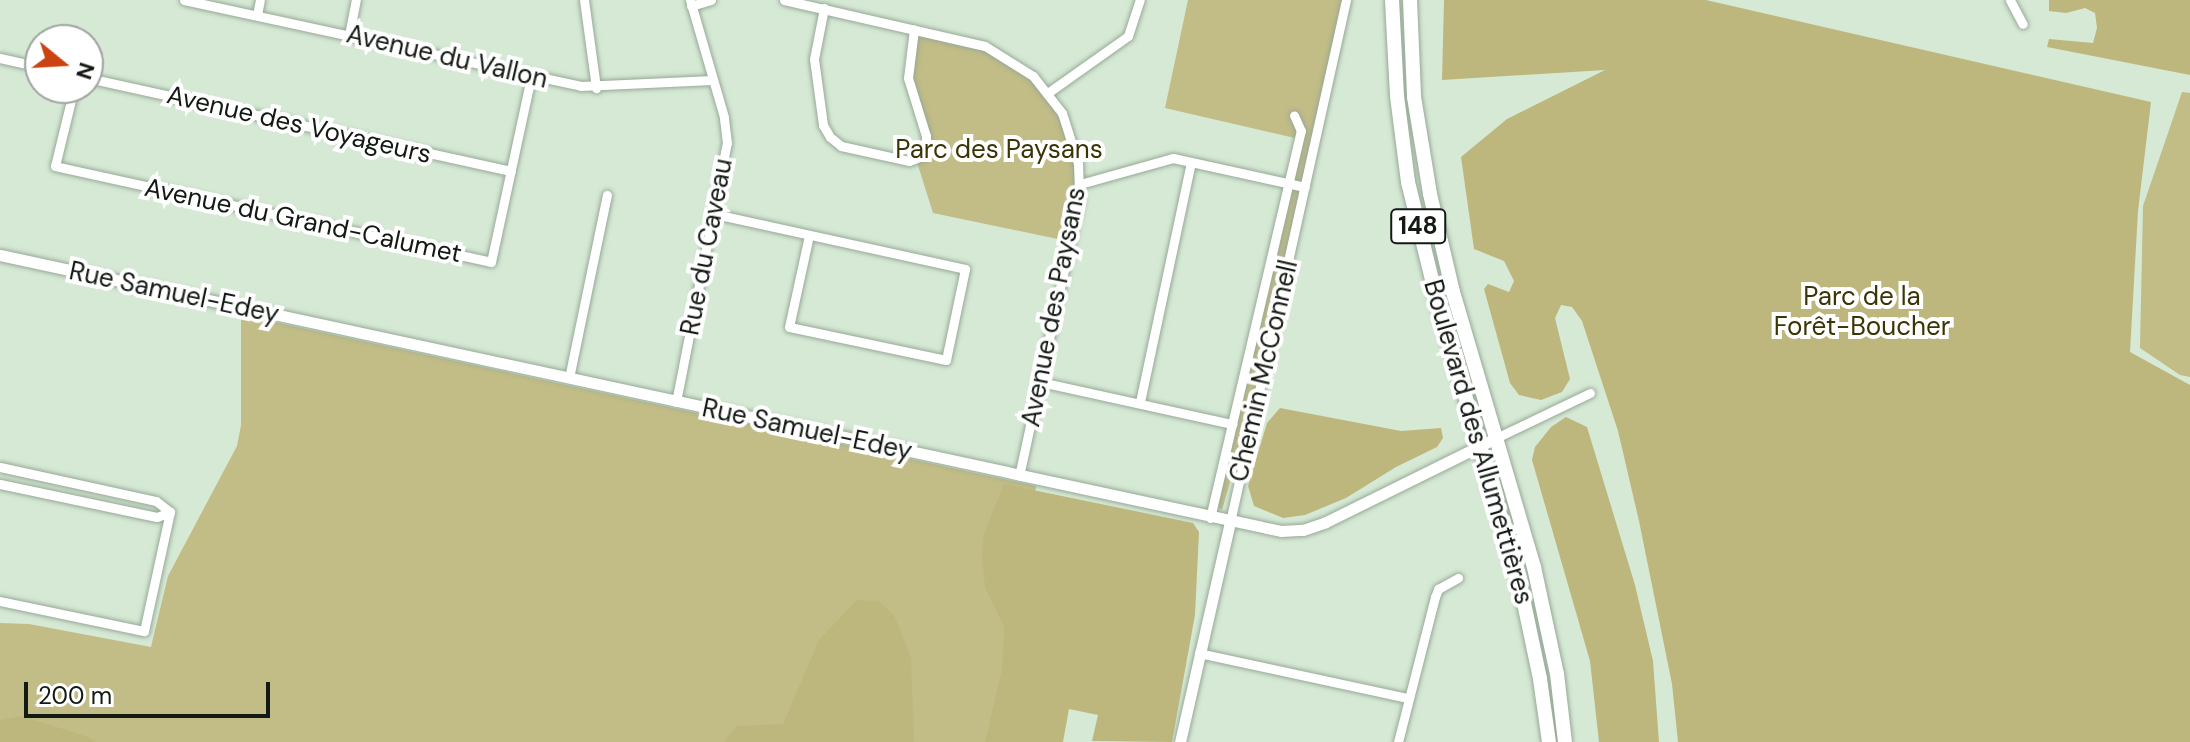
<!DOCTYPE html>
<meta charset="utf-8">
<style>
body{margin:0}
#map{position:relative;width:2190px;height:742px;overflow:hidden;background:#d5e9d5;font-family:"DM Sans",sans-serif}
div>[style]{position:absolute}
.green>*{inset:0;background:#c2bc86}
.forest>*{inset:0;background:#beb77d}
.roads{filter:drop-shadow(0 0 2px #97a997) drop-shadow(0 0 2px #97a997)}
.minor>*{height:9px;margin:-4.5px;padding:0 4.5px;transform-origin:4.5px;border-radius:4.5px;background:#fff}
.tertiary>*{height:11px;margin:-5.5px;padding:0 5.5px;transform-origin:5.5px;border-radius:5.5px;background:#fff}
.trunk>*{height:14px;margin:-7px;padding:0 7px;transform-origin:7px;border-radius:7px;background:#fff}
span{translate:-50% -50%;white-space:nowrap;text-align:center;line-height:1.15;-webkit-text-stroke:8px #fff;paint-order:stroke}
.shield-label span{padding:2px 6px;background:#fff;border:2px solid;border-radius:6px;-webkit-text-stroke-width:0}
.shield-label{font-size:24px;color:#131a14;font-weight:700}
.street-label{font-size:26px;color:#131a14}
.park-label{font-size:26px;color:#3a3505}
.north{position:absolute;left:24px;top:24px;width:80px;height:80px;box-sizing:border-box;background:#fff;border:2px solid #a1a3a1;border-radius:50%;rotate:108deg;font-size:22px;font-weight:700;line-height:32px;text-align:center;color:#131a14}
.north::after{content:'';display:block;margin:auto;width:28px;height:36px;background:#ca4311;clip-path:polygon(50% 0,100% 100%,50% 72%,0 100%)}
.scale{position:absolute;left:24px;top:682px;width:246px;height:36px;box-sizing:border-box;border:4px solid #131a14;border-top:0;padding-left:10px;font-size:24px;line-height:28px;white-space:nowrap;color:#131a14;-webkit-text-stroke:6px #fff;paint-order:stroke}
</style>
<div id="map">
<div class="green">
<i style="clip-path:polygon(1188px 0,1346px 0,1270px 343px,1222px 510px,1216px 506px,1299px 139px,1165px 108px)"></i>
<i style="clip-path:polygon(914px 29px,985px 46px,1049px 92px,1078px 163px,1072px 242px,933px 213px,916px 159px,926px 147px,912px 93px)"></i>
<i style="clip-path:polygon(2182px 92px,2190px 93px,2190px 377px,2180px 375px,2140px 348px,2143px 206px)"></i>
<i style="clip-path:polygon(241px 315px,1036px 486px,1002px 742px,0 742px,0 623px,29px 624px,151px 647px,168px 576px,237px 446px,241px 425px)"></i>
</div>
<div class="forest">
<i style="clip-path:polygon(1444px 0,1706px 0,2151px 102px,2138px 211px,2130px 352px,2190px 385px,2190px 742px,1678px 742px,1672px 684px,1639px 521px,1618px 431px,1582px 321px,1572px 307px,1561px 305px,1555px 318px,1570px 379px,1562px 392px,1541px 400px,1519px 395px,1510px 383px,1484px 289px,1488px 284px,1509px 292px,1514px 281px,1504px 261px,1474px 249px,1461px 157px,1507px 119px,1605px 70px,1442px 80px)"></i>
<i style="clip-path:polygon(2049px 0,2190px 0,2190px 75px,2047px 47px,2049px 39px,2093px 43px,2097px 28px,2095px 13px,2085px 8px,2066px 13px,2049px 11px)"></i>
<i style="clip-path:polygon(1280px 408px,1401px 431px,1441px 428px,1443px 438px,1437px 447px,1396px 467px,1346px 498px,1305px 515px,1283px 518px,1254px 506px,1248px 486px,1267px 423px)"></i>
<i style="clip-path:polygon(1566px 417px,1587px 427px,1635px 585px,1653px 661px,1659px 742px,1599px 742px,1590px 661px,1532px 460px,1535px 447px,1551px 427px)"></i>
<i style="clip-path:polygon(1004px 484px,1193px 523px,1199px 532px,1195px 615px,1172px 742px,1092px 741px,1098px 715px,1069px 709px,1063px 742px,985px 742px,1002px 669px,1004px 638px,1004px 627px,985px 587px,982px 555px,984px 533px)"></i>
<i style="clip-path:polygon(857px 600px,878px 601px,894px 615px,911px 658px,914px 742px,724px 742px,736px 726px,783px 724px,819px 640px)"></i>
<i style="clip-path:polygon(22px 716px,88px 737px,96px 742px,0 742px,0 720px)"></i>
</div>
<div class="roads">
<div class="minor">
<i style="left:184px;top:0;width:406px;rotate:12.2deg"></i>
<i style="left:581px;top:86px;width:132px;rotate:-2.6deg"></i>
<i style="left:584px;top:0;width:89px;rotate:82.2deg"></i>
<i style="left:784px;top:0;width:206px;rotate:12.9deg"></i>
<i style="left:985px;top:46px;width:57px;rotate:32deg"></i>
<i style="left:1033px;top:76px;width:47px;rotate:51.9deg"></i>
<i style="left:1062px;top:113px;width:52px;rotate:72.3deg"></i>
<i style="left:1078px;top:163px;width:38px;rotate:88deg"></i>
<i style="left:1079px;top:201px;width:281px;rotate:102.3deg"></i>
<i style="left:2010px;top:0;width:27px;rotate:62deg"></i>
<i style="left:691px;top:6px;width:21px;rotate:-17deg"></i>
<i style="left:824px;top:8px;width:52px;rotate:101.1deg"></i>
<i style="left:814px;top:59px;width:67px;rotate:82.2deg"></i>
<i style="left:823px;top:125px;width:14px;rotate:60deg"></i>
<i style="left:830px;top:137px;width:14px;rotate:39deg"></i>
<i style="left:841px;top:146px;width:70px;rotate:12.4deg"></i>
<i style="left:909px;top:161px;width:14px;rotate:-21deg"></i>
<i style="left:922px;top:156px;width:10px;rotate:-66deg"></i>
<i style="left:926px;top:147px;width:11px;rotate:-90deg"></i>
<i style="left:926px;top:136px;width:61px;rotate:-107.2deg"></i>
<i style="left:908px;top:78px;width:49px;rotate:-83deg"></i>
<i style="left:257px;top:15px;width:15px;rotate:-79deg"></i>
<i style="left:349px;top:35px;width:36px;rotate:-79deg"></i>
<i style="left:0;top:58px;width:41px;rotate:12.7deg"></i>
<i style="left:88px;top:78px;width:433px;rotate:12.4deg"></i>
<i style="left:74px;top:88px;width:80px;rotate:103.7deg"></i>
<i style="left:55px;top:166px;width:446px;rotate:12.4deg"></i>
<i style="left:491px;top:262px;width:189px;rotate:-77.8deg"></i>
<i style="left:1049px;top:92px;width:97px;rotate:-35.3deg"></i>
<i style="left:1128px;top:36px;width:38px;rotate:-72deg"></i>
<i style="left:1080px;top:184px;width:97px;rotate:-15.6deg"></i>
<i style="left:1173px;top:158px;width:135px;rotate:12.4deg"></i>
<i style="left:715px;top:214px;width:256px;rotate:12.4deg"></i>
<i style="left:965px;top:269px;width:93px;rotate:101.8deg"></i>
<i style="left:946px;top:360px;width:160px;rotate:-168.1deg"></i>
<i style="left:789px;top:327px;width:94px;rotate:-77.7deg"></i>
<i style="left:569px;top:378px;width:187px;rotate:-78.3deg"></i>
<i style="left:1041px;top:382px;width:196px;rotate:12.4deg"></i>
<i style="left:676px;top:402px;width:264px;rotate:-78.9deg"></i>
<i style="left:727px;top:143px;width:26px;rotate:-97deg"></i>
<i style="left:724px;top:117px;width:122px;rotate:-106.2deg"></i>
<i style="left:1140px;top:402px;width:244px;rotate:-78deg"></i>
<i style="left:1498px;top:437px;width:102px;rotate:-25.6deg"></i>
<i style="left:0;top:467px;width:160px;rotate:12.3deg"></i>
<i style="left:156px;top:501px;width:18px;rotate:38deg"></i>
<i style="left:0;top:484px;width:160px;rotate:11.9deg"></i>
<i style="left:157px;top:517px;width:14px;rotate:-21deg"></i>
<i style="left:1210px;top:518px;width:398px;rotate:-76.8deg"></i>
<i style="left:1301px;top:131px;width:17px;rotate:-114deg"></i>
<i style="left:1230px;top:522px;width:535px;rotate:-77.47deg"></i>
<i style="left:0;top:601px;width:147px;rotate:11.8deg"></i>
<i style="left:144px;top:631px;width:122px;rotate:-77.7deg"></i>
<i style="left:1199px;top:653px;width:214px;rotate:12.2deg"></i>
<i style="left:1398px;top:742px;width:150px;rotate:-75.7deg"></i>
<i style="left:1435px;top:597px;width:9px;rotate:-69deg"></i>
<i style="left:1438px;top:589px;width:23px;rotate:-29deg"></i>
</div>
<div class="tertiary">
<i style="left:0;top:255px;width:1310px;rotate:12.16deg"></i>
<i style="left:1281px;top:531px;width:22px;rotate:-3deg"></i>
<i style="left:1303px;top:530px;width:24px;rotate:-19deg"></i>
<i style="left:1326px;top:522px;width:192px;rotate:-26.3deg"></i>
<i style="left:1180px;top:742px;width:226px;rotate:-77.2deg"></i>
</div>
<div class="trunk">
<i style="left:1392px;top:0;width:96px;rotate:87deg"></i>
<i style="left:1397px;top:96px;width:87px;rotate:82.7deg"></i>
<i style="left:1408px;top:182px;width:117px;rotate:76.2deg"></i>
<i style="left:1436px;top:296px;width:300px;rotate:73.7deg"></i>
<i style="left:1520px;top:584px;width:97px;rotate:78.1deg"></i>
<i style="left:1540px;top:679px;width:64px;rotate:81.9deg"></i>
<i style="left:1410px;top:0;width:97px;rotate:87.6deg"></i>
<i style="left:1414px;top:97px;width:98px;rotate:80.6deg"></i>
<i style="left:1430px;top:194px;width:101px;rotate:76.8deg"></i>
<i style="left:1453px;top:292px;width:287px;rotate:73.6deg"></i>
<i style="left:1534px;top:567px;width:109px;rotate:77.9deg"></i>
<i style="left:1557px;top:674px;width:68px;rotate:83.3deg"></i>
</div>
</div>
<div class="shield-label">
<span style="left:1418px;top:226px">148</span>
</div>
<div class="street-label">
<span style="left:447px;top:57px;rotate:13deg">Avenue du Vallon</span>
<span style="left:299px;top:125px;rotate:13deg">Avenue des Voyageurs</span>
<span style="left:303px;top:221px;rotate:12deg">Avenue du Grand-Calumet</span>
<span style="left:707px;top:247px;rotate:-79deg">Rue du Caveau</span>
<span style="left:174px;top:293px;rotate:12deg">Rue Samuel-Edey</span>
<span style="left:1054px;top:307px;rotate:-79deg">Avenue des Paysans</span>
<span style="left:1264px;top:371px;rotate:-77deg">Chemin McConnell</span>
<span style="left:807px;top:430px;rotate:12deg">Rue Samuel-Edey</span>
<span style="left:1478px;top:442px;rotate:74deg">Boulevard des Allumettières</span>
</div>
<div class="park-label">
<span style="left:999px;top:150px">Parc des Paysans</span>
<span style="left:1862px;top:312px">Parc de la<br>Forêt-Boucher</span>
</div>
<div class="north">N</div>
<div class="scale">200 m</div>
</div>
